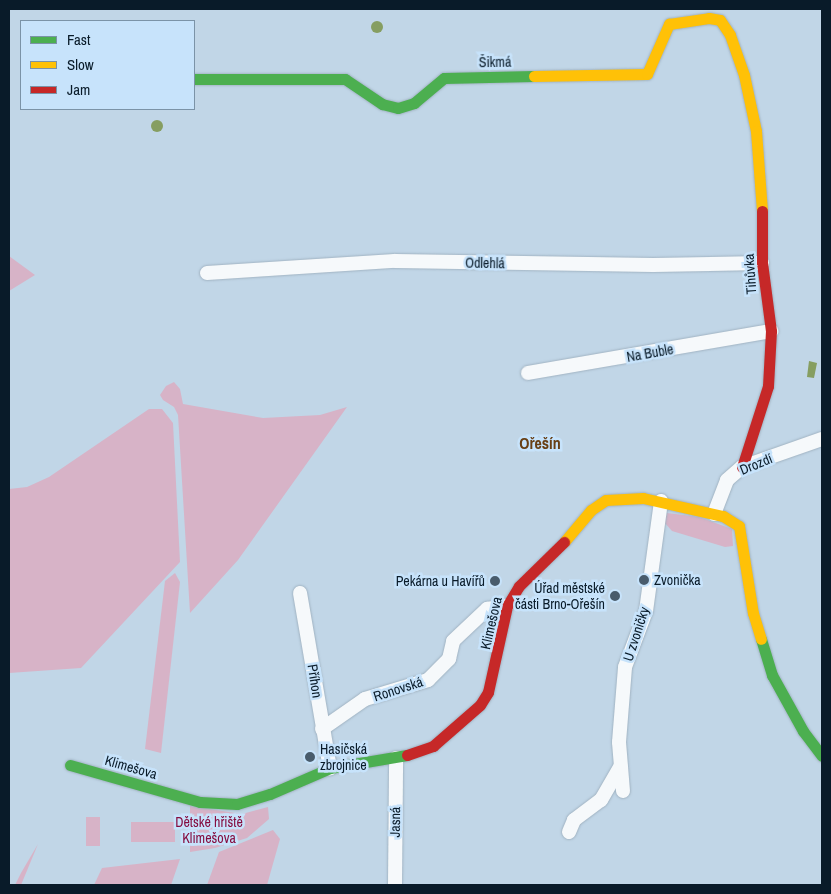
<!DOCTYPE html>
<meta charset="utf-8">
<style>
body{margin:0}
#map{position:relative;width:831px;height:894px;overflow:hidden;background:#c1d6e7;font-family:"Archivo Narrow",sans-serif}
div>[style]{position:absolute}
.green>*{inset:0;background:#d7b3c7;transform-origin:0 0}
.water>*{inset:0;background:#869e61}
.round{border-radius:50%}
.roads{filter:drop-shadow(0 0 1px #a1b3c2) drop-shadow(0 0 1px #a1b3c2)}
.street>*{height:14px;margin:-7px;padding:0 7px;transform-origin:7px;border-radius:7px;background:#f6f9fb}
.fast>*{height:11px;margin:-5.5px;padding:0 5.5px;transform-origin:5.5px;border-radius:5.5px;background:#4caf50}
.slow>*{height:11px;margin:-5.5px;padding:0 5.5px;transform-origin:5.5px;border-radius:5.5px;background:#ffc107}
.jam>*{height:11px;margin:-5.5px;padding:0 5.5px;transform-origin:5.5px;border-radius:5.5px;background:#c62828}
.dots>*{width:14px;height:14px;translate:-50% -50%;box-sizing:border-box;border:2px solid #c7e3fb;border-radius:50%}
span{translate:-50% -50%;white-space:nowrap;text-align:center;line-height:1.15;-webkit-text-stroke:5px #c7e3fb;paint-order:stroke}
.street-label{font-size:14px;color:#091b29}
.poi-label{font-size:14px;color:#091b29}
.left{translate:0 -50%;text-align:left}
.right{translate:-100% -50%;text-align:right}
.park-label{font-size:14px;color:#850d40}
.quarter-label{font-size:16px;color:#683f14;font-weight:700}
.frame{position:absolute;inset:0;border:10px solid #091b29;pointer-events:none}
.legend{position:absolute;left:20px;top:20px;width:175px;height:90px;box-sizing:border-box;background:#c7e3fb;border:1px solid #7b93a7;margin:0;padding:6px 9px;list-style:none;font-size:15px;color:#091b29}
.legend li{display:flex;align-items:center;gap:10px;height:25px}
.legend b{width:25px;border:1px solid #7b93a7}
</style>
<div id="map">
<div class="green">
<i style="clip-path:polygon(9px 256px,35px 275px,9px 291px)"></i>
<i style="clip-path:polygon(174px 382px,180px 389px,183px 404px,263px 418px,320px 415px,347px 407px,238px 560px,190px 613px,178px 415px,174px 407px,163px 400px,160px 395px,166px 386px)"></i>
<i style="clip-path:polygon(149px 409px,162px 409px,173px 423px,180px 562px,81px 668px,9px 673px,9px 489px,27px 487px,49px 477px)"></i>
<i style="clip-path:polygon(667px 513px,699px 517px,732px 529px,733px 546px,725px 547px,672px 531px,664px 522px)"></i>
<i style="clip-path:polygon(175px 573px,180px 582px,161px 753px,145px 749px,165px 581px)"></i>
<i style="clip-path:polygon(190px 806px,242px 814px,268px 807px,269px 819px,247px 838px,215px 848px,190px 852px)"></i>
<i style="left:86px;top:817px;width:14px;height:29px"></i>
<i style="left:131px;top:822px;width:44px;height:20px"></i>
<i style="clip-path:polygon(273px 830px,280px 839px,267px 885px,207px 885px,219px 852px)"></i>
<i style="clip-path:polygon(38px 844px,21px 885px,15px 885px,21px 873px)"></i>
<i style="clip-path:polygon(180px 859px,171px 885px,94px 885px,102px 868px)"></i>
</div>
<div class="water">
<i class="round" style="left:371px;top:21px;width:12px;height:12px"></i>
<i class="round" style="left:151px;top:120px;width:12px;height:12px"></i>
<i style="clip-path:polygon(809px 361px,817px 363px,814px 378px,807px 377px)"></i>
</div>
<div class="roads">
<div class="street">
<i style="left:207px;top:273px;width:188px;rotate:-3.7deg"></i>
<i style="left:395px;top:261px;width:258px;rotate:0.9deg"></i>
<i style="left:653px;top:265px;width:109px;rotate:-1.1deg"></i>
<i style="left:528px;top:373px;width:247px;rotate:-9.8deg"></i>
<i style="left:714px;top:514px;width:36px;rotate:-69deg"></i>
<i style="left:727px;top:480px;width:20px;rotate:-41deg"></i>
<i style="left:742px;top:467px;width:85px;rotate:-19.3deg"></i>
<i style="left:300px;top:593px;width:178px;rotate:80.3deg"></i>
<i style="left:322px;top:729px;width:52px;rotate:-34.9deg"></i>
<i style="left:365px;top:699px;width:66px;rotate:-16.8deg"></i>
<i style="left:428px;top:680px;width:30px;rotate:-45deg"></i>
<i style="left:449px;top:659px;width:18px;rotate:-77deg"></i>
<i style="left:453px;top:641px;width:47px;rotate:-43.3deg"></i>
<i style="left:487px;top:609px;width:20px;rotate:-9deg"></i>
<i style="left:623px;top:791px;width:49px;rotate:-94.7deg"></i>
<i style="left:619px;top:742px;width:75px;rotate:-85.4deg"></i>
<i style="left:625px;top:667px;width:60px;rotate:-69.4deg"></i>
<i style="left:646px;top:611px;width:111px;rotate:-82.2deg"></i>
<i style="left:569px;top:832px;width:13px;rotate:-67deg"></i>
<i style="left:574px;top:820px;width:34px;rotate:-37deg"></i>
<i style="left:601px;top:800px;width:39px;rotate:-60deg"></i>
<i style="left:395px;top:885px;width:127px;rotate:-89.5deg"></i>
</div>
<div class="fast">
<i style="left:194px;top:79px;width:151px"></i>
<i style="left:345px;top:79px;width:45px;rotate:34deg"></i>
<i style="left:382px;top:104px;width:16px;rotate:14deg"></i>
<i style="left:398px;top:108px;width:17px;rotate:-17deg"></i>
<i style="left:414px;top:103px;width:39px;rotate:-40deg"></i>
<i style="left:444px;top:78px;width:90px;rotate:-1.3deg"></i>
<i style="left:761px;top:639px;width:38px;rotate:73deg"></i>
<i style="left:772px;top:675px;width:64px;rotate:61deg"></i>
<i style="left:803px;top:731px;width:31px;rotate:53deg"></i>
<i style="left:70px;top:765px;width:135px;rotate:15.9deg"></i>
<i style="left:200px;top:802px;width:37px;rotate:3deg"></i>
<i style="left:237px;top:804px;width:34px;rotate:-17deg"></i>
<i style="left:270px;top:794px;width:65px;rotate:-23.4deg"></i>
<i style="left:330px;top:768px;width:78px;rotate:-9.6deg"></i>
</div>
<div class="slow">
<i style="left:534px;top:76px;width:113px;rotate:-1deg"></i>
<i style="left:647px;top:74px;width:55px;rotate:-66.3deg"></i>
<i style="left:669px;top:24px;width:40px;rotate:-8.5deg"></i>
<i style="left:709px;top:18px;width:11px;rotate:10deg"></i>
<i style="left:720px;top:20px;width:18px;rotate:56deg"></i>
<i style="left:730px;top:35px;width:42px;rotate:70.7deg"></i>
<i style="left:744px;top:75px;width:57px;rotate:77.9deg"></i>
<i style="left:756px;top:131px;width:80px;rotate:85.7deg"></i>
<i style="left:564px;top:542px;width:42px;rotate:-49.8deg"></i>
<i style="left:591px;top:510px;width:18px;rotate:-34deg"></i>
<i style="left:606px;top:500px;width:37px;rotate:-3deg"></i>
<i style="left:643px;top:498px;width:82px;rotate:12.7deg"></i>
<i style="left:723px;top:516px;width:19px;rotate:32deg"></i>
<i style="left:739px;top:526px;width:88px;rotate:80.9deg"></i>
<i style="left:753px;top:613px;width:27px;rotate:73deg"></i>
</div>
<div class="jam">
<i style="left:742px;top:467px;width:85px;rotate:-72.2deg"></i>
<i style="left:768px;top:386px;width:55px;rotate:-86.9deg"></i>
<i style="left:771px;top:331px;width:69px;rotate:-97.5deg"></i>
<i style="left:762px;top:263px;width:52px;rotate:-90deg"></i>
<i style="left:407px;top:755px;width:28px;rotate:-19deg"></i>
<i style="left:433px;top:746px;width:62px;rotate:-41.1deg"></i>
<i style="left:480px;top:705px;width:15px;rotate:-58deg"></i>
<i style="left:488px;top:692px;width:88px;rotate:-77.5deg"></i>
<i style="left:507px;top:606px;width:23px;rotate:-59deg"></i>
<i style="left:519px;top:586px;width:63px;rotate:-44.4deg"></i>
</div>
</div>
<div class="dots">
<i style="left:644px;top:580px;background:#495c6c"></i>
<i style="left:495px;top:581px;background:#495c6c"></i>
<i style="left:615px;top:596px;background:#495c6c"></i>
<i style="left:310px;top:757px;background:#495c6c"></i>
</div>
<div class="street-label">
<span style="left:495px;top:62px;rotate:-1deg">Šikmá</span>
<span style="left:485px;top:263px;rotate:1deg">Odlehlá</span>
<span style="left:750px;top:274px;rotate:-94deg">Tihůvka</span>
<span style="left:650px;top:353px;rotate:-10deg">Na Buble</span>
<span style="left:756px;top:464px;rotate:-22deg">Drozdí</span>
<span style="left:491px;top:623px;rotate:-77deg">Klimešova</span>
<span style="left:636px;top:634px;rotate:-72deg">U zvoničky</span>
<span style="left:315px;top:681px;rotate:81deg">Příhon</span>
<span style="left:398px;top:689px;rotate:-18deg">Ronovská</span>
<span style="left:131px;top:767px;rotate:16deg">Klimešova</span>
<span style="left:395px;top:822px;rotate:-89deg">Jasná</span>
</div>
<div class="poi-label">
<span class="left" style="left:654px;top:580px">Zvonička</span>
<span class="right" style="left:485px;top:581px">Pekárna u Havířů</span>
<span class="right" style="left:605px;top:596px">Úřad městské<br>části Brno-Ořešín</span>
<span class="left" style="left:320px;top:757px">Hasičská<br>zbrojnice</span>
</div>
<div class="park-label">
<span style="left:209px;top:830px">Dětské hřiště<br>Klimešova</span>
</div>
<div class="quarter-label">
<span style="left:540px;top:443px">Ořešín</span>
</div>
<div class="frame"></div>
<ul class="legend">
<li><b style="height:6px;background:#4caf50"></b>Fast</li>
<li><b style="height:6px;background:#ffc107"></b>Slow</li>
<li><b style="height:6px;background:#c62828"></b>Jam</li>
</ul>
</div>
